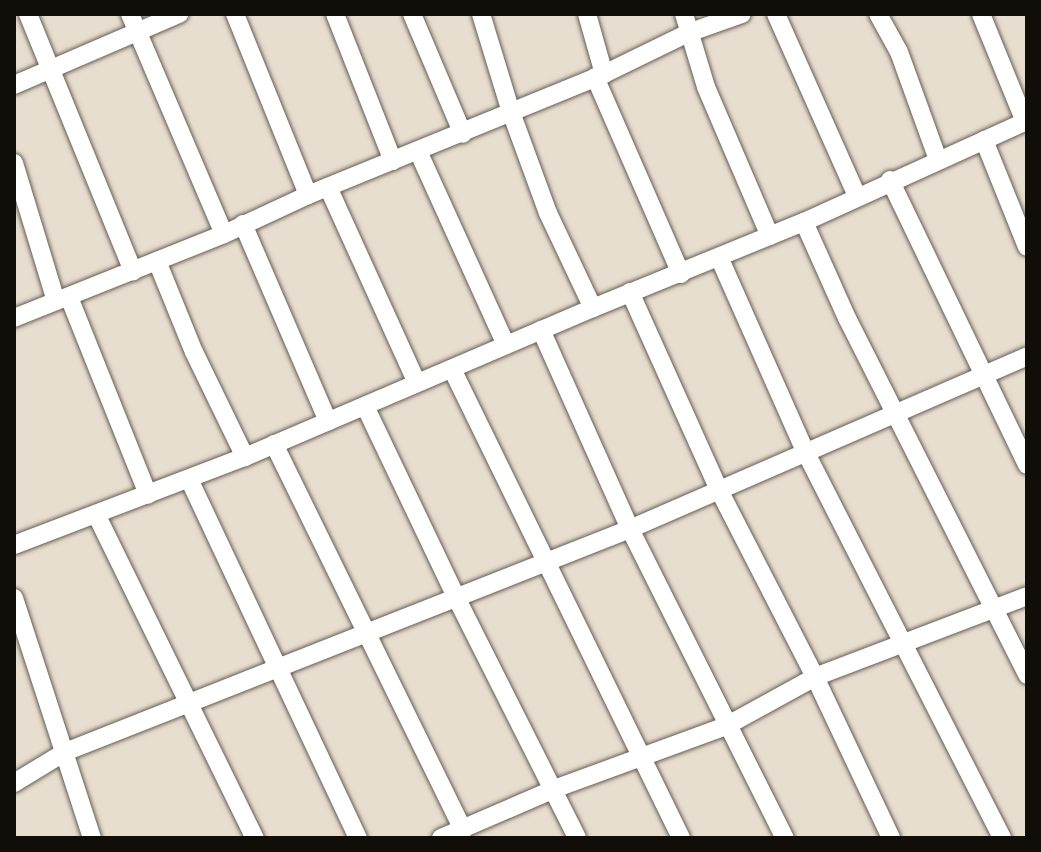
<!DOCTYPE html>
<style>
body{margin:0}
#map{position:relative;width:1041px;height:852px;overflow:hidden;background:#e8ded0;font-family:Rubik,sans-serif}
div>[style]{position:absolute}
.roads{filter:drop-shadow(0 0 2px #665d52) drop-shadow(0 0 2px #665d52)}
.minor>*{height:18px;margin:-9px;padding:0 9px;transform-origin:9px;border-radius:9px;background:#fff}
span{translate:-50% -50%;white-space:nowrap;text-align:center;line-height:1.15;-webkit-text-stroke:6px #f6ebdd;paint-order:stroke}
.frame{position:absolute;inset:0;border:16px solid #110e0a;pointer-events:none}
</style>
<div id="map">
<div class="roads">
<div class="minor">
<i style="left:28px;top:14px;width:278px;rotate:67.8deg"></i>
<i style="left:130px;top:14px;width:239px;rotate:66.9deg"></i>
<i style="left:235px;top:14px;width:195px;rotate:68deg"></i>
<i style="left:335px;top:14px;width:158px;rotate:68.5deg"></i>
<i style="left:412px;top:14px;width:130px;rotate:67deg"></i>
<i style="left:481px;top:14px;width:102px;rotate:73deg"></i>
<i style="left:511px;top:112px;width:108px;rotate:69.9deg"></i>
<i style="left:548px;top:213px;width:105px;rotate:64.7deg"></i>
<i style="left:587px;top:14px;width:62px;rotate:74.2deg"></i>
<i style="left:684px;top:14px;width:76px;rotate:73.2deg"></i>
<i style="left:706px;top:87px;width:162px;rotate:66.8deg"></i>
<i style="left:776px;top:14px;width:199px;rotate:66deg"></i>
<i style="left:878px;top:14px;width:43px;rotate:61.1deg"></i>
<i style="left:899px;top:52px;width:115px;rotate:70.1deg"></i>
<i style="left:981px;top:14px;width:117px;rotate:67.8deg"></i>
<i style="left:595px;top:77px;width:215px;rotate:66.4deg"></i>
<i style="left:14px;top:85px;width:180px;rotate:-23.3deg"></i>
<i style="left:984px;top:140px;width:115px;rotate:68.1deg"></i>
<i style="left:418px;top:151px;width:213px;rotate:65.6deg"></i>
<i style="left:14px;top:163px;width:144px;rotate:73.1deg"></i>
<i style="left:890px;top:180px;width:316px;rotate:64.3deg"></i>
<i style="left:328px;top:187px;width:215px;rotate:65.6deg"></i>
<i style="left:804px;top:222px;width:105px;rotate:65.9deg"></i>
<i style="left:847px;top:318px;width:400px;rotate:63.2deg"></i>
<i style="left:243px;top:224px;width:215px;rotate:66.7deg"></i>
<i style="left:719px;top:257px;width:214px;rotate:66.1deg"></i>
<i style="left:806px;top:453px;width:432px;rotate:63deg"></i>
<i style="left:157px;top:261px;width:98px;rotate:67.9deg"></i>
<i style="left:194px;top:352px;width:117px;rotate:64.1deg"></i>
<i style="left:630px;top:292px;width:217px;rotate:65.8deg"></i>
<i style="left:719px;top:490px;width:210px;rotate:62.8deg"></i>
<i style="left:815px;top:677px;width:178px;rotate:64.7deg"></i>
<i style="left:69px;top:297px;width:213px;rotate:68.2deg"></i>
<i style="left:14px;top:318px;width:226px;rotate:-21.8deg"></i>
<i style="left:224px;top:234px;width:93px;rotate:-24.9deg"></i>
<i style="left:308px;top:195px;width:320px;rotate:-22.2deg"></i>
<i style="left:604px;top:74px;width:93px;rotate:-26deg"></i>
<i style="left:688px;top:33px;width:57px;rotate:-19.4deg"></i>
<i style="left:541px;top:330px;width:218px;rotate:65.9deg"></i>
<i style="left:630px;top:529px;width:346px;rotate:63.4deg"></i>
<i style="left:452px;top:369px;width:522px;rotate:63.97deg"></i>
<i style="left:365px;top:406px;width:214px;rotate:64.5deg"></i>
<i style="left:457px;top:599px;width:267px;rotate:63.3deg"></i>
<i style="left:274px;top:444px;width:430px;rotate:63.9deg"></i>
<i style="left:189px;top:479px;width:397px;rotate:64.8deg"></i>
<i style="left:96px;top:514px;width:361px;rotate:63.9deg"></i>
<i style="left:14px;top:545px;width:247px;rotate:-20.9deg"></i>
<i style="left:245px;top:457px;width:379px;rotate:-23.2deg"></i>
<i style="left:593px;top:308px;width:228px;rotate:-22.2deg"></i>
<i style="left:804px;top:222px;width:245px;rotate:-24.4deg"></i>
<i style="left:14px;top:598px;width:252px;rotate:72deg"></i>
<i style="left:14px;top:783px;width:60px;rotate:-31.3deg"></i>
<i style="left:65px;top:752px;width:607px;rotate:-21.54deg"></i>
<i style="left:630px;top:529px;width:433px;rotate:-23.5deg"></i>
<i style="left:441px;top:838px;width:123px;rotate:-23.4deg"></i>
<i style="left:554px;top:789px;width:183px;rotate:-20.1deg"></i>
<i style="left:726px;top:726px;width:102px;rotate:-28.8deg"></i>
<i style="left:815px;top:677px;width:227px;rotate:-20.9deg"></i>
</div>
</div>
<div class="frame"></div>
</div>
